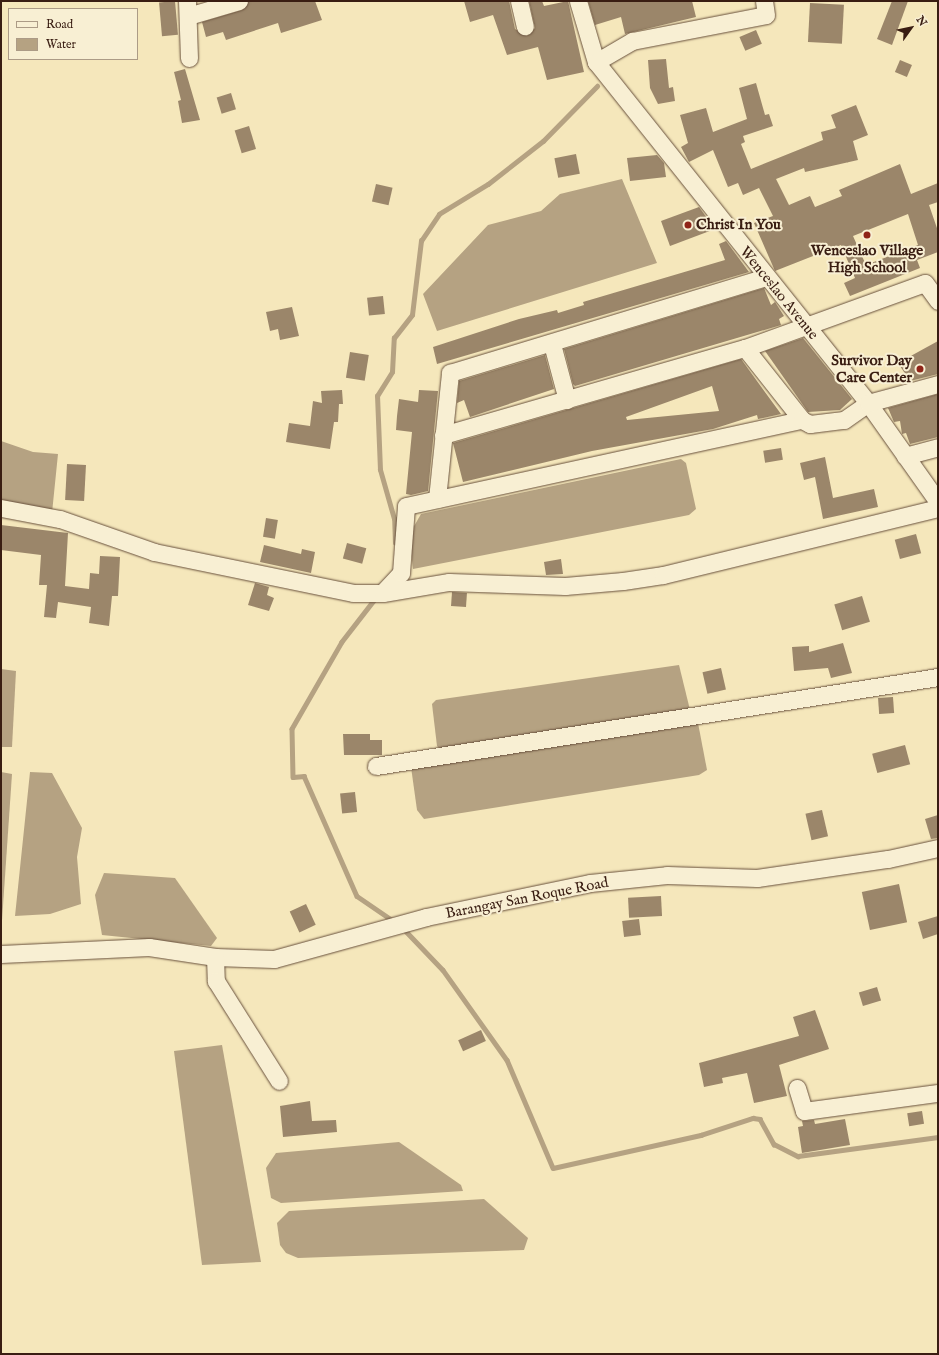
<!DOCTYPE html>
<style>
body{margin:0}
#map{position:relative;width:939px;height:1355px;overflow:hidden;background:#f5e7bb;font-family:"IM FELL English",serif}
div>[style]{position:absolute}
.water>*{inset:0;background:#b5a282}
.stream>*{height:4.5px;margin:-2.25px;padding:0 2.25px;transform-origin:2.25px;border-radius:2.25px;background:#b5a282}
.building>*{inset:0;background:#9b866a;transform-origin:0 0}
.roads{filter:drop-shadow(0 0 1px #68503c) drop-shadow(0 0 1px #68503c)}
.minor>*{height:17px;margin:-8.5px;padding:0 8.5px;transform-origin:8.5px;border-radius:8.5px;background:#f8efd3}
.dots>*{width:11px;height:11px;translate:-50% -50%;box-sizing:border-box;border:2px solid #f8efd3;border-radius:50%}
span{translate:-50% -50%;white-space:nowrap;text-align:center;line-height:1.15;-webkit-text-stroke:4px #f8efd3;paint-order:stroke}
.poi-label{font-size:15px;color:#391d12;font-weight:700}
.left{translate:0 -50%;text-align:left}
.right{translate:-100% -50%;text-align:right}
.street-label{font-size:15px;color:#391d12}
.frame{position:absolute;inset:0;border:2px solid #391d12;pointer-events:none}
.legend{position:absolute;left:8px;top:8px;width:130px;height:52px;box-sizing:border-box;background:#f8efd3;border:1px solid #ac9b86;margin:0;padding:5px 7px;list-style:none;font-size:12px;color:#391d12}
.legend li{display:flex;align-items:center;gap:8px;height:20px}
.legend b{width:20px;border:1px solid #ac9b86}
.north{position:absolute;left:891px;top:8px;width:40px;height:40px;-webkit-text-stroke:3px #f8efd3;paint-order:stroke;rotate:57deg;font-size:11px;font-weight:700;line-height:16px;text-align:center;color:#391d12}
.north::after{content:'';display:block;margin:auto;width:14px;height:18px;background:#391d12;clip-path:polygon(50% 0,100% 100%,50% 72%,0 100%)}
</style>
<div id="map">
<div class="water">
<i style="clip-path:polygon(622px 179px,657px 263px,437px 331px,423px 294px,488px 225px,541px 211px,560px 194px)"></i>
<i style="clip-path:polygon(1px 441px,33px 452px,58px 454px,52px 513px,1px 502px)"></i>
<i style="clip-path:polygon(681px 459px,686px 463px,696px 509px,689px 515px,413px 569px,409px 535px,421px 514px)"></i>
<i style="clip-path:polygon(679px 665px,690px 710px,442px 751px,437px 746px,432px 704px,436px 700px)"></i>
<i style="clip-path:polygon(1px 669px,16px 671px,12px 747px,1px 747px)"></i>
<i style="clip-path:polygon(698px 723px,707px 770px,699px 775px,424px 819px,417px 810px,411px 767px)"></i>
<i style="clip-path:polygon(1px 772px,12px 774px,1px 935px)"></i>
<i style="clip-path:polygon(30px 772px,52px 773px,82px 828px,77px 857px,81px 904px,50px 914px,15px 916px)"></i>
<i style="clip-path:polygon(104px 873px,175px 878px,217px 938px,211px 946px,102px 935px,95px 895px)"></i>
<i style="clip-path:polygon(222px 1045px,261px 1262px,202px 1265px,174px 1051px)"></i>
<i style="clip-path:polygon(399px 1142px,461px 1185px,463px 1191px,281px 1203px,271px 1198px,266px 1168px,276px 1153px)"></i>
<i style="clip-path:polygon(484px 1199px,528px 1238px,524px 1250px,298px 1258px,286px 1253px,280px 1245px,277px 1223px,289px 1211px)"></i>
</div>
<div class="stream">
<i style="left:395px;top:543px;width:24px;rotate:-92deg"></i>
<i style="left:394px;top:519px;width:51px;rotate:-105.9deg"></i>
<i style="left:380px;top:470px;width:74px;rotate:-92.3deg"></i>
<i style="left:377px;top:396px;width:28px;rotate:-58deg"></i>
<i style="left:392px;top:372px;width:34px;rotate:-87deg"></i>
<i style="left:394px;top:338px;width:29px;rotate:-52deg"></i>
<i style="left:412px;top:315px;width:75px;rotate:-83.1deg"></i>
<i style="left:421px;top:241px;width:32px;rotate:-56deg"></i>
<i style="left:439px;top:214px;width:57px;rotate:-31.5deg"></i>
<i style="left:488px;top:184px;width:70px;rotate:-38deg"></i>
<i style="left:543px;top:141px;width:77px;rotate:-45.5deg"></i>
<i style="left:376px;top:598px;width:56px;rotate:127.7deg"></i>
<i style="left:342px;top:642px;width:100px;rotate:119.9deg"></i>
<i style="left:292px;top:729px;width:48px;rotate:88.8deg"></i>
<i style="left:293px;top:777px;width:11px;rotate:-5deg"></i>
<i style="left:304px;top:776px;width:131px;rotate:66.2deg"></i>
<i style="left:357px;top:896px;width:46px;rotate:34.4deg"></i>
<i style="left:402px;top:927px;width:59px;rotate:46.4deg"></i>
<i style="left:443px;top:970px;width:110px;rotate:54.6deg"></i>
<i style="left:507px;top:1060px;width:117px;rotate:66.9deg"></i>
<i style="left:553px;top:1168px;width:152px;rotate:-12.6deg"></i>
<i style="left:701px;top:1135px;width:55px;rotate:-18.1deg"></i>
<i style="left:753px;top:1118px;width:7px;rotate:8deg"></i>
<i style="left:760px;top:1119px;width:29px;rotate:61deg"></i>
<i style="left:774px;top:1144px;width:27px;rotate:27deg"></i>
<i style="left:798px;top:1156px;width:141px;rotate:-7.7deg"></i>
</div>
<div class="building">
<i style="left:175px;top:1px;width:34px;height:16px;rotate:85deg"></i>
<i style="clip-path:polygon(249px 1px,315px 1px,322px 20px,281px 33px,278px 23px,226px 40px,223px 32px,206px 37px,202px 22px,242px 10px)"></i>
<i style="clip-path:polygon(464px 1px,509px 1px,515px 29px,527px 36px,535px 28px,529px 1px,542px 1px,544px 6px,568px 1px,584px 72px,547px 80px,538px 47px,507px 55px,493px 15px,470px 22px)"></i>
<i style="clip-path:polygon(588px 1px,692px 1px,696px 17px,625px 34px,621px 17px,595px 25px)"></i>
<i style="clip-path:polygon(892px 1px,908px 1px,892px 45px,877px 39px)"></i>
<i style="left:810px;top:3px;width:34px;height:39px;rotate:3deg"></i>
<i style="left:756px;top:30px;width:15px;height:18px;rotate:67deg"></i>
<i style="clip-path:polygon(666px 59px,669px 88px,673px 87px,675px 101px,658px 104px,650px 88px,648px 60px)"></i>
<i style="left:900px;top:60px;width:13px;height:13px;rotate:23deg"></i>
<i style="clip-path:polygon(185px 69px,200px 120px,182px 123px,178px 101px,181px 100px,174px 72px)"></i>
<i style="clip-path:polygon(evenodd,756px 83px,765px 115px,769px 114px,773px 126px,743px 136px,745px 142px,741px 144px,751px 169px,823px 140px,821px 132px,836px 128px,831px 115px,856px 105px,868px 135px,853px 141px,858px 160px,805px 172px,804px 168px,776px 179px,789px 205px,810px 196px,815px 207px,842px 196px,839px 190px,900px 164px,911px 194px,938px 183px,938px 202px,929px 205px,938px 231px,938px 252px,917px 260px,920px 268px,850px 296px,844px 283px,855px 278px,841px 245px,775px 271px,754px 223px,773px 216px,759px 188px,743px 195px,738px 183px,728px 187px,713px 150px,689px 162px,681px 147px,688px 143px,680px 115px,706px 108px,713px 132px,747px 119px,739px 88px,756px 83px,908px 214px,918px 245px,866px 265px,853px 236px,908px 214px)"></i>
<i style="left:231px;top:93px;width:17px;height:15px;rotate:73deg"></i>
<i style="left:249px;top:126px;width:24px;height:15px;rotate:73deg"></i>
<i style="left:576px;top:154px;width:20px;height:22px;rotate:79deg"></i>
<i style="clip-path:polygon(657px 155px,664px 163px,666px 177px,630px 181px,627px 158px)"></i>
<i style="left:376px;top:184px;width:17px;height:18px;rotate:13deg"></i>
<i style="clip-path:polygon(699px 207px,715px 229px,670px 246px,661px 221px)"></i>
<i style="clip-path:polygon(726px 241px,749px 272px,437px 364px,433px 347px,519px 319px,557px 310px,558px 313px,584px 305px,583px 302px,725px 260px,719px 244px)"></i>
<i style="clip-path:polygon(764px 288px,771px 305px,775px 302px,784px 316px,779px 319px,781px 325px,575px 386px,573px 384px,564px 349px)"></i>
<i style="left:383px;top:296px;width:18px;height:16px;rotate:84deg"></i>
<i style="clip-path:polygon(292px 307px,299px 336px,280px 340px,278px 329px,270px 331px,266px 312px)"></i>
<i style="clip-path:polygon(803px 338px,852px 399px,840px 410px,808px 412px,765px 351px)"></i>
<i style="clip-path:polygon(938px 341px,938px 374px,910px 381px,898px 363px)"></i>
<i style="left:350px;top:352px;width:19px;height:26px;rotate:9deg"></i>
<i style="clip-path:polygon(545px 355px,554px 389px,470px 417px,464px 400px,457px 403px,459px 381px)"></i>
<i style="clip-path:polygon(evenodd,741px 359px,781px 414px,758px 419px,757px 415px,713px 429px,592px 451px,463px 482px,453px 443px,741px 359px,712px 386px,719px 411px,627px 420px,626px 417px,712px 386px)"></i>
<i style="clip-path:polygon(342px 390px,343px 404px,339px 404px,338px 422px,334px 422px,330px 449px,286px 442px,289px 423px,310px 426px,313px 401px,322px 403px,321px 391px)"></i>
<i style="clip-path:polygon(419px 390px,438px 391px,428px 491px,411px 495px,406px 494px,412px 432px,396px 430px,397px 416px,399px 399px,418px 402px)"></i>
<i style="clip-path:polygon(938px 394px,938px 437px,910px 444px,906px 433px,902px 434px,900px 421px,894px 422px,888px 408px)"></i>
<i style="left:781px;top:448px;width:12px;height:18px;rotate:81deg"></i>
<i style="clip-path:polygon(825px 457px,833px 498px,874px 489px,878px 507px,823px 519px,815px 477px,804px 480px,800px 463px)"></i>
<i style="left:67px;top:464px;width:19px;height:36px;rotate:3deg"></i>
<i style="left:266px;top:518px;width:12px;height:19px;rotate:9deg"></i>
<i style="clip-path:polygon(1px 525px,68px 533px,65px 586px,89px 589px,90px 573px,99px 574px,100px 556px,120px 557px,118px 596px,112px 596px,109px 626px,89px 623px,91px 607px,58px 602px,56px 618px,44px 617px,47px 585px,39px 585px,41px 555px,1px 550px)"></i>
<i style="left:916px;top:534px;width:20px;height:22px;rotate:75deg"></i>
<i style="left:347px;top:543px;width:20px;height:16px;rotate:15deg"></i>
<i style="clip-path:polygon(264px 545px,301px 554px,302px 549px,315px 552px,311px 573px,260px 562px)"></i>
<i style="clip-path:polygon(561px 559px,563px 574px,546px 575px,544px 562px)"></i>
<i style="clip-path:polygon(255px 583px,269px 587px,267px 595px,274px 598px,269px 611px,248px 605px)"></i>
<i style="left:452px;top:592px;width:15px;height:14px;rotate:4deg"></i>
<i style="left:862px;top:596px;width:27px;height:29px;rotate:73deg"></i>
<i style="clip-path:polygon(843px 643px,852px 673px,831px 678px,828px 668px,794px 671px,792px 647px,809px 646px,809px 652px)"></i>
<i style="left:721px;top:668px;width:22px;height:19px;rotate:77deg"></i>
<i style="left:893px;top:697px;width:16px;height:15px;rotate:86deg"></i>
<i style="clip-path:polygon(343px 734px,370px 734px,370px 740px,382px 740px,382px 755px,344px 755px)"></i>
<i style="left:905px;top:745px;width:20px;height:34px;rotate:75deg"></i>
<i style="left:355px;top:792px;width:20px;height:15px;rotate:84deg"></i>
<i style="left:822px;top:810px;width:27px;height:17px;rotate:77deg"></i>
<i style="clip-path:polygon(938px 815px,938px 838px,931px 839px,925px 819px)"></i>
<i style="left:899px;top:884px;width:39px;height:38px;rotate:78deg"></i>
<i style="left:661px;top:896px;width:20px;height:33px;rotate:87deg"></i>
<i style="left:306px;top:904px;width:23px;height:18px;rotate:65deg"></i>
<i style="clip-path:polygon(938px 916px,938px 934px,923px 939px,918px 922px)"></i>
<i style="left:639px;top:919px;width:16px;height:17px;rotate:83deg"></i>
<i style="left:877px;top:987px;width:14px;height:19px;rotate:73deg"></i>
<i style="clip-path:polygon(815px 1010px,829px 1049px,779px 1065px,787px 1096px,754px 1103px,747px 1073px,722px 1078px,723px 1083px,704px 1087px,699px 1063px,799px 1036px,793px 1017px)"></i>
<i style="left:481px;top:1030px;width:12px;height:25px;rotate:66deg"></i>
<i style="clip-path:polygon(310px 1101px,312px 1121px,336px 1120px,337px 1132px,283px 1137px,280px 1106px)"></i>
<i style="left:922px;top:1111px;width:13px;height:15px;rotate:81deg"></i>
<i style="clip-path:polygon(845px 1119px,850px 1145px,802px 1153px,798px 1127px,803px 1126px,802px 1121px,814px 1120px,815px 1124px)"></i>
</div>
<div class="roads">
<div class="minor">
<i style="left:187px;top:1px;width:57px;rotate:88deg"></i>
<i style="left:519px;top:1px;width:26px;rotate:77deg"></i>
<i style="left:578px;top:1px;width:64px;rotate:73.6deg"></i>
<i style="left:596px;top:62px;width:436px;rotate:51.4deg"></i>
<i style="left:868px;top:403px;width:121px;rotate:54.7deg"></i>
<i style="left:188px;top:16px;width:53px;rotate:-16.4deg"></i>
<i style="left:596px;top:62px;width:42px;rotate:-30.3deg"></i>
<i style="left:632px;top:41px;width:136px;rotate:-11deg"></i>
<i style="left:766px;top:15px;width:14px;rotate:-98deg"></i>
<i style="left:552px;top:344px;width:58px;rotate:75deg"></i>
<i style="left:745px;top:348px;width:92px;rotate:51.6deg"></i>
<i style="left:443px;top:435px;width:314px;rotate:-16.1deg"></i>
<i style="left:745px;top:348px;width:191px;rotate:-19.9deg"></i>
<i style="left:925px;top:283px;width:22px;rotate:54deg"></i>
<i style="left:905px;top:456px;width:34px;rotate:-15deg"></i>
<i style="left:437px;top:499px;width:127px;rotate:-84.1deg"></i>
<i style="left:450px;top:373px;width:330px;rotate:-16.9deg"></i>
<i style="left:1px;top:508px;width:60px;rotate:10.6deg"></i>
<i style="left:60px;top:519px;width:100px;rotate:19.3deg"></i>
<i style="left:154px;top:552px;width:203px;rotate:11.6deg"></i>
<i style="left:353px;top:593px;width:30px"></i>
<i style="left:383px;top:593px;width:67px;rotate:-9.5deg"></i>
<i style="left:449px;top:582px;width:116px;rotate:2deg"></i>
<i style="left:565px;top:586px;width:58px;rotate:-4.9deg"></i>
<i style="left:623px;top:581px;width:40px;rotate:-8.5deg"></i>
<i style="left:663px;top:575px;width:283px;rotate:-13.7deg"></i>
<i style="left:384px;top:591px;width:25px;rotate:-47deg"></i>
<i style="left:401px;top:573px;width:67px;rotate:-85.7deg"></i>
<i style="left:406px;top:506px;width:405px;rotate:-12.3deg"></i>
<i style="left:802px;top:420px;width:9px;rotate:27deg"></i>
<i style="left:810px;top:424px;width:34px;rotate:-7deg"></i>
<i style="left:844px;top:420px;width:29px;rotate:-35deg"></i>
<i style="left:868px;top:403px;width:73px;rotate:-15.2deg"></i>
<i style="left:376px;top:766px;width:569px;rotate:-9deg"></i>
<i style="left:1px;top:954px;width:148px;rotate:-2.7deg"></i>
<i style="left:149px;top:947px;width:67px;rotate:8.6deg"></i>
<i style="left:215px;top:957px;width:59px;rotate:1.9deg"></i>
<i style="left:274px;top:959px;width:158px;rotate:-15.4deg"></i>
<i style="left:426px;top:917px;width:167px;rotate:-11.7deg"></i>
<i style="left:590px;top:883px;width:77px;rotate:-5.9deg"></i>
<i style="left:667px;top:875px;width:90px;rotate:1.9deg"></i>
<i style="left:757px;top:878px;width:132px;rotate:-8.3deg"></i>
<i style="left:888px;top:859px;width:51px;rotate:-12.4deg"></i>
<i style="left:215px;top:957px;width:24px;rotate:88deg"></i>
<i style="left:216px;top:981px;width:118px;rotate:57.8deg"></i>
<i style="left:797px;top:1088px;width:24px;rotate:73deg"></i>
<i style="left:804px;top:1111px;width:135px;rotate:-7.7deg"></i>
</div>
</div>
<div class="dots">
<i style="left:688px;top:225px;background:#8f2418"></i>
<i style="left:867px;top:235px;background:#8f2418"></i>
<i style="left:920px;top:369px;background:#8f2418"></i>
</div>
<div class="poi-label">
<span class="left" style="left:696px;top:225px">Christ In You</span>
<span style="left:867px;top:259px">Wenceslao Village<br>High School</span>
<span class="right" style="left:912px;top:369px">Survivor Day<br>Care Center</span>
</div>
<div class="street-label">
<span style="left:779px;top:293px;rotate:51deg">Wenceslao Avenue</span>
<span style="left:527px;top:898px;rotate:-11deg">Barangay San Roque Road</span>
</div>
<div class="frame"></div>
<ul class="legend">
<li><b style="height:5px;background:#f8efd3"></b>Road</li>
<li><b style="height:11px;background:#b5a282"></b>Water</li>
</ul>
<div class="north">N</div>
</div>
